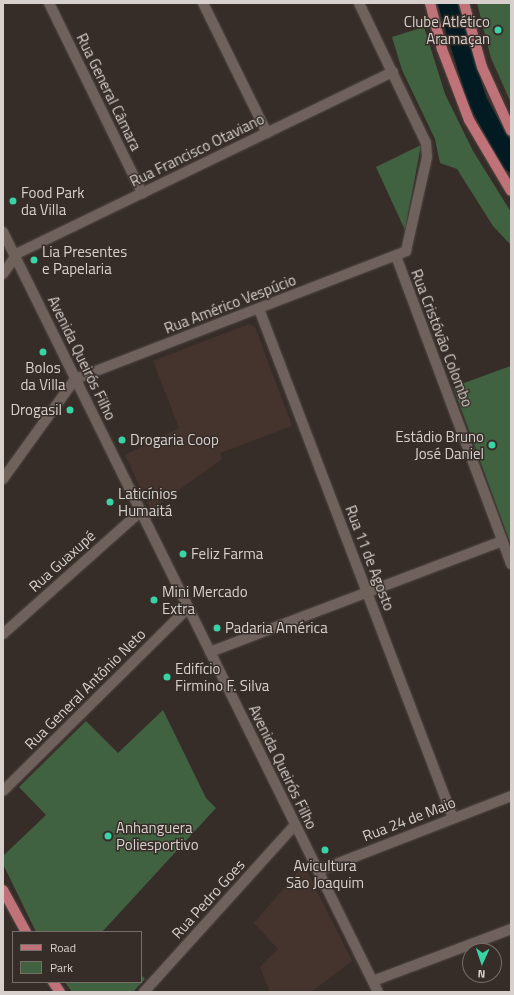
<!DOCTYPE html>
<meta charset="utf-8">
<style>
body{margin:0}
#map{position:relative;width:514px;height:995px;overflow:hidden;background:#372d28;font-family:"Titillium Web",sans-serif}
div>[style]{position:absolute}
.built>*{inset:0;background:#45342d}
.green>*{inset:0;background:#406241}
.river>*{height:19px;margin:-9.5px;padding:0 9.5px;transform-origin:9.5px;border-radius:9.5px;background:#021b22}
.roads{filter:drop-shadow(0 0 1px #524945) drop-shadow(0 0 1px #524945)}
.minor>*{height:10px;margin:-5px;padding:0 5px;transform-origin:5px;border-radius:5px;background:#6f625d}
.tertiary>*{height:10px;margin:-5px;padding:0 5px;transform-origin:5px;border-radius:5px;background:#6f625d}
.secondary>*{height:10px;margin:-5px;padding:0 5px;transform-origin:5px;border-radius:5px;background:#6f625d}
.primary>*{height:10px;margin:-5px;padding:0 5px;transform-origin:5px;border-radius:5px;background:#bf7379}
.dots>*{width:11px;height:11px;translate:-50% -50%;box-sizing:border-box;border:2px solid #372d28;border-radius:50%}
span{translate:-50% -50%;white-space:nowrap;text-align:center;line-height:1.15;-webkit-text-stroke:3px #372d28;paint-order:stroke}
.poi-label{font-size:15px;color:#d7d0cd}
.right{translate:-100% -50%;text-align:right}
.left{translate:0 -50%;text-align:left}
.street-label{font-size:15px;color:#d7d0cd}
.frame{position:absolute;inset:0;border:4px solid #d7d0cd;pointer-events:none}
.legend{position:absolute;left:12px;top:931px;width:130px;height:52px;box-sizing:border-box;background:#372d28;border:1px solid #776e6a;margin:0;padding:5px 7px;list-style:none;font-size:12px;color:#d7d0cd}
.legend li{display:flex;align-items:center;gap:8px;height:20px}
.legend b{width:20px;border:1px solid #776e6a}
.north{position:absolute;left:462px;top:943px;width:40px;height:40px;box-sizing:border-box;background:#372d28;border:1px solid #776e6a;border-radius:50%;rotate:183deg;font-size:11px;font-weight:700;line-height:16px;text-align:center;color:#d7d0cd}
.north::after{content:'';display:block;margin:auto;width:14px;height:18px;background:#38d4a6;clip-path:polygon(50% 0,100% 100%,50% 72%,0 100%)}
</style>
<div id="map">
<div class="built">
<i style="clip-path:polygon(249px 324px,255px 327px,292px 426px,220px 453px,222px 459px,151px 510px,125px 455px,179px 428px,153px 361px)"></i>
<i style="clip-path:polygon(304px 865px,352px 961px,311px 992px,270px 992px,260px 967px,278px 949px,254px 923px)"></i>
</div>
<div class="green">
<i style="clip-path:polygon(477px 3px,511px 3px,511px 103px,491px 58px)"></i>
<i style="clip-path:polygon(424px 27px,445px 94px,473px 151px,511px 212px,511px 245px,493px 226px,457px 169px,440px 163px,435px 139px,402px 70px,392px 37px)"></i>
<i style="clip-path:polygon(421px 145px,405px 230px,376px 167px)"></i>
<i style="clip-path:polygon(511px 366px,511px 545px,453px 387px)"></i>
<i style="clip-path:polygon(163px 710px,206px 798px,216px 808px,102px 932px,36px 932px,3px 864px,3px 856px,46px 815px,19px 787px,86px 721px,118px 753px)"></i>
<i style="clip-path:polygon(141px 975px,145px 979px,133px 992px,72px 992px,65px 982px,141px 982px)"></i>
</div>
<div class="river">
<i style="left:447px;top:3px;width:102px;rotate:73deg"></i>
<i style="left:477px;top:101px;width:70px;rotate:60.9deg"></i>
</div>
<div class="roads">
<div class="minor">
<i style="left:49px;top:3px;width:212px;rotate:63.9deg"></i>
<i style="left:203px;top:3px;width:145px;rotate:63.8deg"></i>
<i style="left:14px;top:255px;width:421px;rotate:-25.8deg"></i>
<i style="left:396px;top:256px;width:329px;rotate:69.5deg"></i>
<i style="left:3px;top:274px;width:21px;rotate:-55deg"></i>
<i style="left:259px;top:309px;width:545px;rotate:69.14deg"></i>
<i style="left:3px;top:479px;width:123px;rotate:-54.2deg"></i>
<i style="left:3px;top:634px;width:185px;rotate:-41.7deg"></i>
<i style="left:210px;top:652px;width:312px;rotate:-20.8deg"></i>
<i style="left:3px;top:791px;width:260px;rotate:-44.7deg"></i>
<i style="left:144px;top:992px;width:225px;rotate:-47.9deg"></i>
</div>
<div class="tertiary">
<i style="left:75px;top:379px;width:355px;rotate:-21.1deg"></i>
<i style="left:406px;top:251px;width:96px;rotate:-77.4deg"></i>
<i style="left:427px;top:157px;width:14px;rotate:-94deg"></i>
<i style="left:426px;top:143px;width:155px;rotate:-115.6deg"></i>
<i style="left:318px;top:871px;width:207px;rotate:-21.2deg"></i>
<i style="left:373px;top:981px;width:147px;rotate:-20.6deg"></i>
</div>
<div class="secondary">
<i style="left:3px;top:232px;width:847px;rotate:63.74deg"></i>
</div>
<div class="primary">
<i style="left:430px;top:3px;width:48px;rotate:75.4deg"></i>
<i style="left:442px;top:49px;width:76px;rotate:69.2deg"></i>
<i style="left:469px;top:120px;width:82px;rotate:59.4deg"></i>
<i style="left:464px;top:3px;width:66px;rotate:74.3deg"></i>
<i style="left:482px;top:67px;width:70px;rotate:65.6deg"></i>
<i style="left:3px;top:890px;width:48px;rotate:61.3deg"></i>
<i style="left:53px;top:982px;width:12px;rotate:55deg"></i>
</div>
</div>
<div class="dots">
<i style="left:498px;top:30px;background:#38d4a6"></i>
<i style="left:13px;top:201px;background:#38d4a6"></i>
<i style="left:34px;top:260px;background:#38d4a6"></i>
<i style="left:43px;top:352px;background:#38d4a6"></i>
<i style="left:70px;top:410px;background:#38d4a6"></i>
<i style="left:122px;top:440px;background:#38d4a6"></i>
<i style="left:492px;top:445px;background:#38d4a6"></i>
<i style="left:110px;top:502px;background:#38d4a6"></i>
<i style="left:183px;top:554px;background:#38d4a6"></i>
<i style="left:154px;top:600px;background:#38d4a6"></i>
<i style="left:217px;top:628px;background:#38d4a6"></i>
<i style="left:167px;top:677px;background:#38d4a6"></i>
<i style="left:108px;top:836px;background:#38d4a6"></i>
<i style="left:325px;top:850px;background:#38d4a6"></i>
</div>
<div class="poi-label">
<span class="right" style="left:490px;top:30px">Clube Atlético<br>Aramaçan</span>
<span class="left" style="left:21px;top:201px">Food Park<br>da Villa</span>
<span class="left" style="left:42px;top:260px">Lia Presentes<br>e Papelaria</span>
<span style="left:43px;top:376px">Bolos<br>da Villa</span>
<span class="right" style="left:62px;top:410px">Drogasil</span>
<span class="right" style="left:484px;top:445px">Estádio Bruno<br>José Daniel</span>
<span class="left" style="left:130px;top:440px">Drogaria Coop</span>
<span class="left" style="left:118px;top:502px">Laticínios<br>Humaitá</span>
<span class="left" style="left:191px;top:554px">Feliz Farma</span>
<span class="left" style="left:162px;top:600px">Mini Mercado<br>Extra</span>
<span class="left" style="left:225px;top:628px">Padaria América</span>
<span class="left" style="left:175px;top:677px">Edifício<br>Firmino F. Silva</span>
<span class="left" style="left:116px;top:836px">Anhanguera<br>Poliesportivo</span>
<span style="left:325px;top:874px">Avicultura<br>São Joaquim</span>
</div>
<div class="street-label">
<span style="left:109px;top:92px;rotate:64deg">Rua General Câmara</span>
<span style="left:197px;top:150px;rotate:-26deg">Rua Francisco Otaviano</span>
<span style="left:230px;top:304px;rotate:-21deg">Rua Américo Vespúcio</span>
<span style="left:442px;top:338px;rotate:69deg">Rua Cristóvão Colombo</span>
<span style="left:82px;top:358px;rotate:64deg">Avenida Queirós Filho</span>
<span style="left:370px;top:558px;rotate:69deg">Rua 11 de Agosto</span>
<span style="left:62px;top:561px;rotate:-42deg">Rua Guaxupé</span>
<span style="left:85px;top:689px;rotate:-45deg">Rua General Antônio Neto</span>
<span style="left:283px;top:767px;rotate:64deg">Avenida Queirós Filho</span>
<span style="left:409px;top:819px;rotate:-21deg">Rua 24 de Maio</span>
<span style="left:208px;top:899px;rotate:-48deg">Rua Pedro Goes</span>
</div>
<div class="frame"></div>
<ul class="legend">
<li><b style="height:5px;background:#bf7379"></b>Road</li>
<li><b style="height:11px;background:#406241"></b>Park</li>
</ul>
<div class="north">N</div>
</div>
